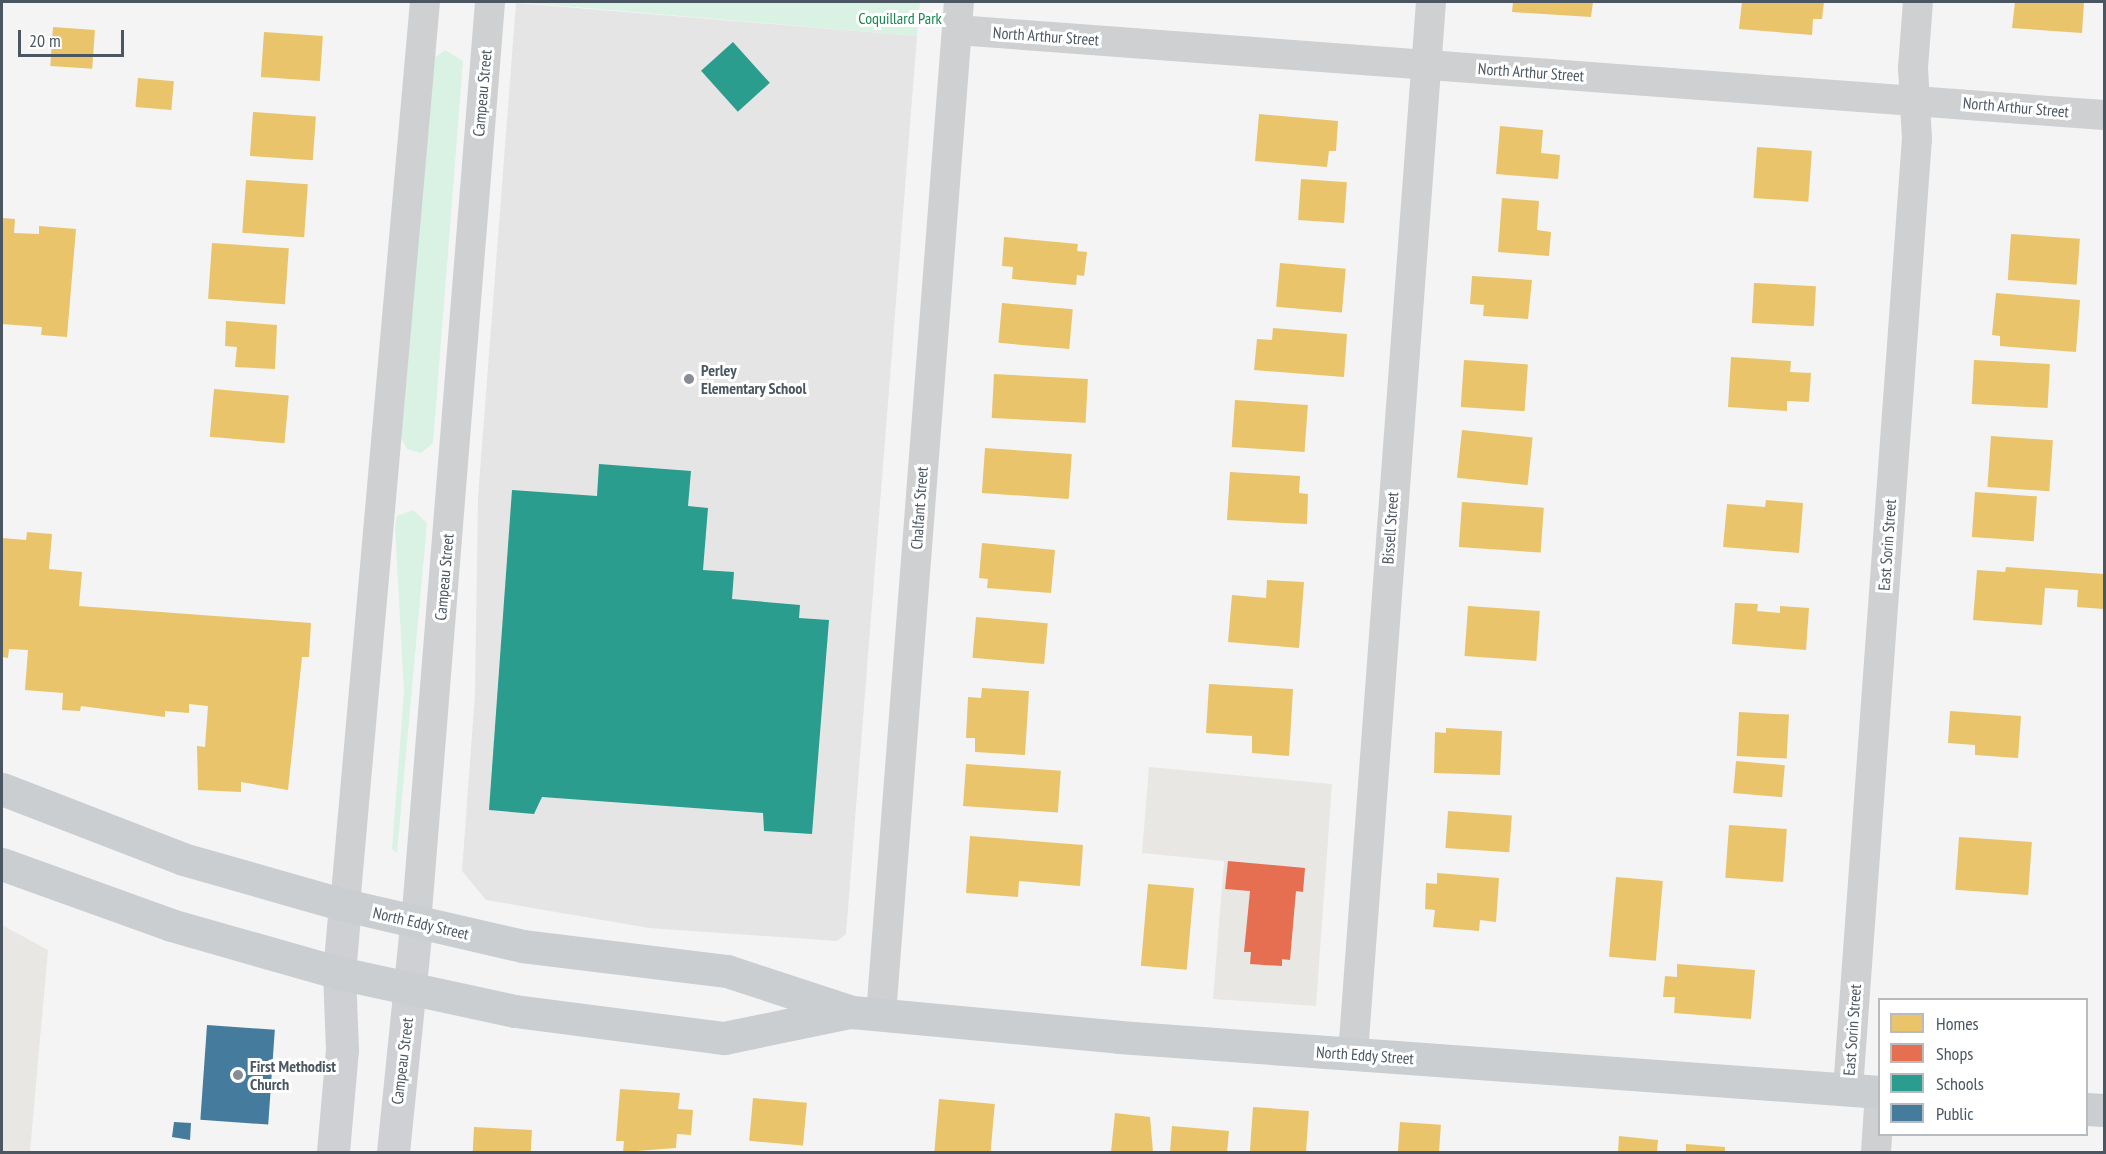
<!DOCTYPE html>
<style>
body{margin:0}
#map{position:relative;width:2106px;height:1154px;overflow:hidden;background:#f4f4f4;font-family:"PT Sans Narrow",sans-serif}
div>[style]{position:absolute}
.commercial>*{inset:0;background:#e8e7e3}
.education>*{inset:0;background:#e6e5e6}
.green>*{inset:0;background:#d9f2e3}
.homes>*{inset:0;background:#e9c46a;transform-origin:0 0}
.shops>*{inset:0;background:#e76f51}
.schools>*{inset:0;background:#2a9d8f;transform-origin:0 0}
.public>*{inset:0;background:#457b9d;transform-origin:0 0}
.street>*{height:30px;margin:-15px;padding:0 15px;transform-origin:15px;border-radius:15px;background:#ced0d2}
.secondary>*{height:33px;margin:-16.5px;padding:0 16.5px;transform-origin:16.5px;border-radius:16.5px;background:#ced0d4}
.primary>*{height:33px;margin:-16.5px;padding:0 16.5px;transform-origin:16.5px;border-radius:16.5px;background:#caced1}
.dots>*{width:16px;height:16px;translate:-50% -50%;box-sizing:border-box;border:3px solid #fff;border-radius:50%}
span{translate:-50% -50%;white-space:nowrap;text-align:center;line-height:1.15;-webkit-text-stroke:6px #fff;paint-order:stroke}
.park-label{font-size:16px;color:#17864f}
.street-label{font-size:16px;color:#4a5661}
.poi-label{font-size:16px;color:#4a5661;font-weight:700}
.left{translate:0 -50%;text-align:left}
.frame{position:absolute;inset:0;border:3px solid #4a5661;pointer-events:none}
.legend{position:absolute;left:1878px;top:998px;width:210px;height:138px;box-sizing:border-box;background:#fff;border:2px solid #b7bbc0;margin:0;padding:8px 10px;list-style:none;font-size:18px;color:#4a5661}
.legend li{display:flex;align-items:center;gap:12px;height:30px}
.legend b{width:30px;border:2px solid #b7bbc0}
.scale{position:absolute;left:18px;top:30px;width:106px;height:27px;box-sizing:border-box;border:3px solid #4a5661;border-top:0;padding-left:8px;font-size:18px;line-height:21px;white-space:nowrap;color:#4a5661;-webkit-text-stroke:4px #fff;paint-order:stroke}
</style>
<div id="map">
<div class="commercial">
<i style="clip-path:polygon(1149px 767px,1332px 784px,1316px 1006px,1213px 999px,1224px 861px,1142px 853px)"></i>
<i style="clip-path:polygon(2px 925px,48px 950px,30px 1152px,2px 1152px)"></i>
</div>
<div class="education">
<i style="clip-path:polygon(516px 3px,917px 36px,846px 934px,837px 941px,649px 928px,486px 900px,462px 871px,475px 694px,478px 497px)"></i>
</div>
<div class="green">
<i style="clip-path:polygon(516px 2px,920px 2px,917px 36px)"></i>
<i style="clip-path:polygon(445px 50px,463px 61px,433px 443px,421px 453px,407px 449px,401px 438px,433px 59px)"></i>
<i style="clip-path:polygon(413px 510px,427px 523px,397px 853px,392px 849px,404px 692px,395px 526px,397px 516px)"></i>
</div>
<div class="homes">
<i style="clip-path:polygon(1513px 2px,1593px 2px,1591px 17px,1512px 12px)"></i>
<i style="clip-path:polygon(1742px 2px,1824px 2px,1822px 19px,1813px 19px,1812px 35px,1739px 29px)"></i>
<i style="clip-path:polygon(2015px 2px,2084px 2px,2082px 33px,2012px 28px)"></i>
<i style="left:53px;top:27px;width:42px;height:39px;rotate:4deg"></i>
<i style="left:264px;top:32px;width:59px;height:45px;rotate:4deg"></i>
<i style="left:138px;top:78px;width:36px;height:29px;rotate:5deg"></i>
<i style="left:253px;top:112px;width:63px;height:44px;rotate:4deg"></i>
<i style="clip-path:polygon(1259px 114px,1338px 121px,1336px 151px,1329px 151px,1327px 167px,1255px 161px)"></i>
<i style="clip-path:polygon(1500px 126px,1543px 130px,1541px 153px,1560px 155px,1558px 179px,1496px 174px)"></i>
<i style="left:1757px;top:147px;width:55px;height:51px;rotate:4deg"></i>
<i style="left:1301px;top:179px;width:46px;height:41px;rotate:4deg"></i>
<i style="left:246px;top:180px;width:62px;height:53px;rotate:4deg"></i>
<i style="clip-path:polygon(1502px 198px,1539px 201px,1537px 230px,1551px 232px,1549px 256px,1498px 252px)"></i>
<i style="clip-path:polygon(2px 218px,15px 219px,14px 233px,39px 234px,39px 226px,76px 229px,67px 337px,41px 335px,42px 327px,2px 324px)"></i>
<i style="left:2011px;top:234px;width:69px;height:46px;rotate:4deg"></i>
<i style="clip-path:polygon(1004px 237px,1078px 244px,1077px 251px,1087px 252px,1084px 276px,1077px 275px,1076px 285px,1012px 279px,1013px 267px,1002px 266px)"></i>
<i style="left:212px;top:243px;width:77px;height:56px;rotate:4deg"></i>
<i style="left:1280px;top:263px;width:66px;height:44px;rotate:5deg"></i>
<i style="clip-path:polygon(1472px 276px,1532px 280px,1528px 319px,1483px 316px,1484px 305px,1470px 304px)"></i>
<i style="left:1754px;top:283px;width:62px;height:40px;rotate:3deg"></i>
<i style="clip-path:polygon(1996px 293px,2080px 300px,2076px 352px,2000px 346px,2000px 336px,1992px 335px)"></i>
<i style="left:1002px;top:303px;width:71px;height:40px;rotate:5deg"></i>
<i style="clip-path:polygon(226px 321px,277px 325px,275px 369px,235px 367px,237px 347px,225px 346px)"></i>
<i style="clip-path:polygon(1273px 328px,1347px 334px,1344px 377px,1254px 370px,1257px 339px,1272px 340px)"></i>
<i style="clip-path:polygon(1731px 357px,1791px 361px,1790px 372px,1811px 373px,1809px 402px,1787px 401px,1787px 411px,1728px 407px)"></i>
<i style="left:1464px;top:360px;width:64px;height:47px;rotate:4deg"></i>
<i style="left:1974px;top:360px;width:76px;height:44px;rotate:3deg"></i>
<i style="left:994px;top:374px;width:94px;height:44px;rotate:3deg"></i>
<i style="left:214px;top:389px;width:75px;height:48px;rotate:5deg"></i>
<i style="left:1235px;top:400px;width:73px;height:47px;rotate:4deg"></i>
<i style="left:1462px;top:430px;width:71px;height:48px;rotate:6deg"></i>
<i style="left:1991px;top:436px;width:62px;height:51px;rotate:4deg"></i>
<i style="left:985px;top:448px;width:87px;height:45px;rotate:4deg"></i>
<i style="clip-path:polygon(1230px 472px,1300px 476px,1299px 493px,1308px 494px,1307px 524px,1227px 520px)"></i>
<i style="left:1975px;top:492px;width:62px;height:45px;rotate:4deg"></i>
<i style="clip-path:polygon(1766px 500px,1803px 503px,1799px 553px,1723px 547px,1727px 504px,1765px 507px)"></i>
<i style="left:1462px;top:502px;width:82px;height:45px;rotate:4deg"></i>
<i style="clip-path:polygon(27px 532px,52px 534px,49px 569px,82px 572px,79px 606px,311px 623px,309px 657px,302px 657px,288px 790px,241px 782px,241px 792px,198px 790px,197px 746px,205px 747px,208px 706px,189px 704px,189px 713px,165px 711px,165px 717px,81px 706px,80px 711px,62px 710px,63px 693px,25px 690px,28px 650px,9px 649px,8px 658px,2px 657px,2px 538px,26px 540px)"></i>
<i style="clip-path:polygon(982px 543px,1055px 550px,1051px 593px,987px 588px,988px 579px,979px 578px)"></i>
<i style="clip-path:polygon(2006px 567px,2104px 574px,2104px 609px,2077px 607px,2078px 590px,2045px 588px,2042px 625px,1973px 620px,1977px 570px,2005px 572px)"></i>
<i style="clip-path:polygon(1267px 580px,1304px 582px,1299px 648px,1228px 642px,1232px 595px,1266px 598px)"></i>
<i style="clip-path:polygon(1735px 603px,1758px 604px,1757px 611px,1780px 613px,1780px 606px,1809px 608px,1806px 650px,1732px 644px)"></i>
<i style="left:1468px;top:606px;width:72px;height:50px;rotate:4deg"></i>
<i style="left:976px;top:617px;width:72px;height:41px;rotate:5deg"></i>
<i style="clip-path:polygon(1209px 684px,1293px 689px,1289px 756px,1252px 753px,1252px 736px,1206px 733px)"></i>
<i style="clip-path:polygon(982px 688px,1029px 691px,1025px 755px,975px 752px,975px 738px,966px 738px,968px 697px,981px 698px)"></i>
<i style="clip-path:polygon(1950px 711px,2021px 716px,2018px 758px,1975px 755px,1975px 745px,1948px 743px)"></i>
<i style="left:1739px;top:712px;width:50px;height:44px;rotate:3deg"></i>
<i style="clip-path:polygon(1446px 728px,1502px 731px,1500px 775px,1434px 773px,1435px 732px,1446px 733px)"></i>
<i style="left:1736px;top:761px;width:49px;height:32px;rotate:5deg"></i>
<i style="left:966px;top:764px;width:95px;height:42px;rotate:4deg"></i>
<i style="left:1448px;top:811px;width:64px;height:37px;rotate:4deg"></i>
<i style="left:1729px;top:825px;width:58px;height:53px;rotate:4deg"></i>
<i style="clip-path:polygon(970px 836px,1083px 845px,1080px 886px,1019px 881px,1018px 897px,966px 893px)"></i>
<i style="left:1959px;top:837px;width:73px;height:53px;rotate:4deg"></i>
<i style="clip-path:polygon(1437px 873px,1499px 878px,1496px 922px,1480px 920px,1479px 931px,1433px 927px,1435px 910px,1425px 909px,1426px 883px,1437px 884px)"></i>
<i style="left:1616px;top:877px;width:47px;height:80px;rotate:5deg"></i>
<i style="left:1148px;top:884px;width:46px;height:82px;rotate:5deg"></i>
<i style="clip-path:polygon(1677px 964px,1755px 970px,1751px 1019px,1674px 1013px,1675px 997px,1663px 997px,1665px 976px,1677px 977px)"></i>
<i style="clip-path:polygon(620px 1089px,680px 1093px,678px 1109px,693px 1110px,691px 1135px,677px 1134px,676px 1148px,623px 1152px,624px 1141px,616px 1141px)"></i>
<i style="left:753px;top:1098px;width:54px;height:43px;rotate:5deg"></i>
<i style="left:939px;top:1099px;width:56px;height:53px;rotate:5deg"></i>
<i style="left:1253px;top:1107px;width:56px;height:45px;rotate:4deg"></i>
<i style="clip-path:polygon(1115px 1113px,1150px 1117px,1153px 1152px,1111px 1152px)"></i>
<i style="left:1400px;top:1122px;width:41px;height:30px;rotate:4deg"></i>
<i style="clip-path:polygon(1172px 1126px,1229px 1131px,1227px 1152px,1170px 1152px)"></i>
<i style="left:474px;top:1127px;width:58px;height:25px;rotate:3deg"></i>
<i style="clip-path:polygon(1619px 1136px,1658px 1140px,1657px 1152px,1618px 1152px)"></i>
<i style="clip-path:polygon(1686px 1144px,1725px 1147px,1725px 1152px,1686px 1152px)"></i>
</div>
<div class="shops">
<i style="clip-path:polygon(1228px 861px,1305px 868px,1303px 892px,1296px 891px,1290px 960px,1282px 959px,1282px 966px,1250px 964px,1251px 952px,1244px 952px,1250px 891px,1225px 889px)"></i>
</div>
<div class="schools">
<i style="left:733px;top:42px;width:55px;height:43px;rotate:48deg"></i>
<i style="clip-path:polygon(599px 464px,691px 471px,688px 506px,708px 508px,703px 570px,734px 572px,732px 599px,800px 605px,799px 618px,829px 620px,812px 834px,764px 831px,763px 813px,542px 797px,534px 814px,489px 810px,512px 490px,597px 496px)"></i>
</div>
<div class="public">
<i style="left:207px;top:1025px;width:68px;height:95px;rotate:4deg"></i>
<i style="clip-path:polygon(174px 1122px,191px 1123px,190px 1140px,172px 1137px)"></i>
</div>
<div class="street">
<i style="left:957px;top:30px;width:1150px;rotate:4.24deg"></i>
<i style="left:345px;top:905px;width:907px;rotate:-84.94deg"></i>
<i style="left:416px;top:924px;width:925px;rotate:-85.41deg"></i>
<i style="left:881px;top:1015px;width:1016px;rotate:-85.6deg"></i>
<i style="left:1353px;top:1054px;width:1055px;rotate:-85.76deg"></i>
<i style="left:1848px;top:1089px;width:953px;rotate:-85.85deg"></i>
<i style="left:1917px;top:139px;width:71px;rotate:-93.2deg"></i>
<i style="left:1913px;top:68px;width:66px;rotate:-85.7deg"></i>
<i style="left:1876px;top:1152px;width:60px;rotate:-86.2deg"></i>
</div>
<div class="secondary">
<i style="left:333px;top:1152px;width:102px;rotate:-85deg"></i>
<i style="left:342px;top:1050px;width:77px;rotate:-92.2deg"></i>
<i style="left:339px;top:973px;width:68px;rotate:-85deg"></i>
<i style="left:393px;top:1152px;width:229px;rotate:-84.2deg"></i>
</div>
<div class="primary">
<i style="left:2px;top:789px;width:194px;rotate:21.1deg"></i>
<i style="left:183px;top:859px;width:168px;rotate:15.9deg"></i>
<i style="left:345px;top:905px;width:182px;rotate:13deg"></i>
<i style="left:522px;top:946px;width:207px;rotate:7deg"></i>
<i style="left:727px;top:971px;width:132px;rotate:18.2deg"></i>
<i style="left:852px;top:1012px;width:268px;rotate:5.3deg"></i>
<i style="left:1119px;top:1037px;width:763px;rotate:4.13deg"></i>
<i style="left:2px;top:864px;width:180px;rotate:19.8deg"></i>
<i style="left:171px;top:925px;width:175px;rotate:15.9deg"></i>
<i style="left:339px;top:973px;width:180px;rotate:12.2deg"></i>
<i style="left:515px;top:1011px;width:211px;rotate:7.4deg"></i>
<i style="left:724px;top:1038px;width:129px;rotate:-11.7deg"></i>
<i style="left:2086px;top:1109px;width:18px;rotate:3deg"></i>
</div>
<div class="dots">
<i style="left:689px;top:379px;background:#868d94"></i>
<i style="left:238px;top:1075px;background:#868d94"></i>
</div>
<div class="park-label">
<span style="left:900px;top:18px">Coquillard Park</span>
</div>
<div class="street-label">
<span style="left:1046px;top:36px;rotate:4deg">North Arthur Street</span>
<span style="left:1531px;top:72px;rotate:4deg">North Arthur Street</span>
<span style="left:482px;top:93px;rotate:-85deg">Campeau Street</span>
<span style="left:2016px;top:107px;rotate:5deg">North Arthur Street</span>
<span style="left:919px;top:508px;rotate:-86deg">Chalfant Street</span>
<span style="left:1390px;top:528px;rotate:-86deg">Bissell Street</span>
<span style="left:1887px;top:545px;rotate:-86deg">East Sorin Street</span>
<span style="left:444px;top:577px;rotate:-85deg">Campeau Street</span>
<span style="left:421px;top:923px;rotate:13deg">North Eddy Street</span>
<span style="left:1852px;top:1030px;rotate:-86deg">East Sorin Street</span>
<span style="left:1365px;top:1055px;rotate:4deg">North Eddy Street</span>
<span style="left:402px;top:1061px;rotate:-83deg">Campeau Street</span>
</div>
<div class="poi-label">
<span class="left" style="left:701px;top:379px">Perley<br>Elementary School</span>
<span class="left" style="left:250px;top:1075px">First Methodist<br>Church</span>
</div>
<div class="frame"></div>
<ul class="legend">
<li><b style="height:16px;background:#e9c46a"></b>Homes</li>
<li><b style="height:16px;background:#e76f51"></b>Shops</li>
<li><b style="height:16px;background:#2a9d8f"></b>Schools</li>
<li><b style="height:16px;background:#457b9d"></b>Public</li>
</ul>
<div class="scale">20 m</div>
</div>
